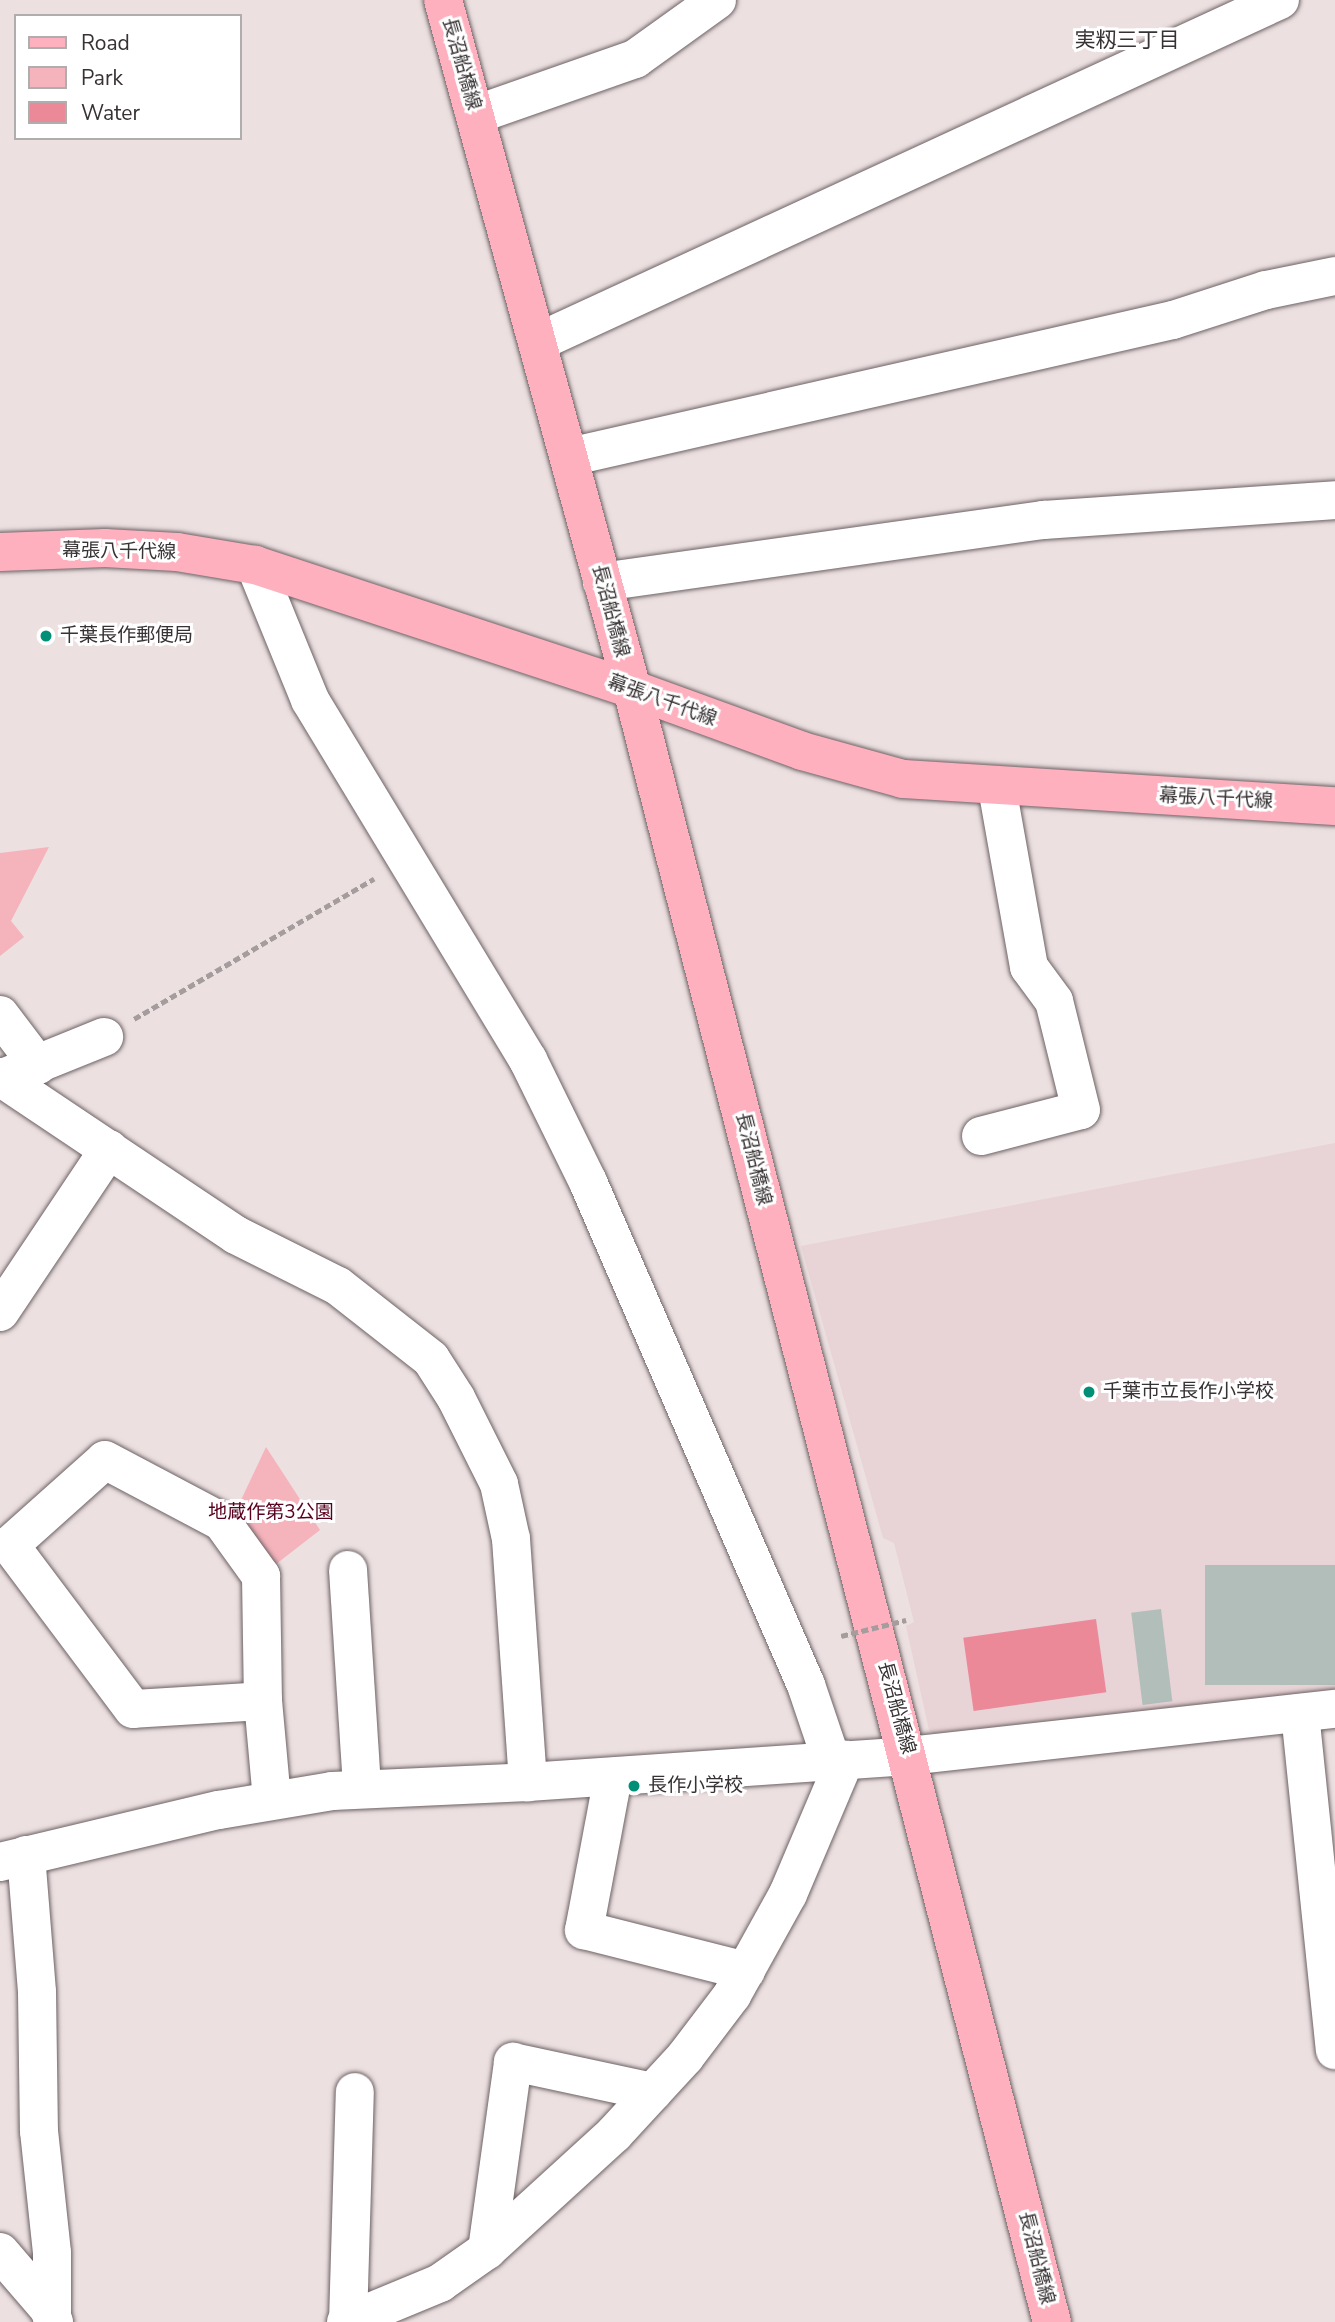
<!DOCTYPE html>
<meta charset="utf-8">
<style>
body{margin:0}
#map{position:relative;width:1335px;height:2322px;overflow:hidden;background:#ece0e1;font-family:"Nunito Sans","Noto Sans JP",sans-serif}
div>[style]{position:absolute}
.built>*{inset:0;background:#e8d3d6}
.green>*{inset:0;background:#f5b3bc}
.water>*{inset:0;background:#eb8999;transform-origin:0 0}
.building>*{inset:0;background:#b2beba;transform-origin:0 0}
.path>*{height:4.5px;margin-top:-2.25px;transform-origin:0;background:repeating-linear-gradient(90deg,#a59c9d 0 7px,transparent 0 10.5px)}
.roads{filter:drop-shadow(0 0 2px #6d6264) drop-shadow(0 0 2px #6d6264)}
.minor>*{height:38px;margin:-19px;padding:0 19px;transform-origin:19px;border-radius:19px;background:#fff}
.major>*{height:38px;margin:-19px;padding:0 19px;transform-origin:19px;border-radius:19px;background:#feb0be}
.path-bridge>*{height:4.5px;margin-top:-2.25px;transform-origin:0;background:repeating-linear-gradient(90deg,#a59c9d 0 7px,transparent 0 10.5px)}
.dots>*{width:19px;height:19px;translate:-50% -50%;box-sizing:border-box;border:4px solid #fff;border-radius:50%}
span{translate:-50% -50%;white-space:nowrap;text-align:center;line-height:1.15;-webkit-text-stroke:6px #fff;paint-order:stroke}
.street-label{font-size:19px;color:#373233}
.poi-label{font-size:19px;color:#373233}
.left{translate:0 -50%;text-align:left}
.park-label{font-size:19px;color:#59001e}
.neighbourhood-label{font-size:21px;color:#373233}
.legend{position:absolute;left:14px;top:14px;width:228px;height:126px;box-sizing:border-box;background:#fff;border:2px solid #afadad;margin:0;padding:9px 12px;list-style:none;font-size:21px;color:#373233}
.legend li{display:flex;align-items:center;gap:14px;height:35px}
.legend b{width:35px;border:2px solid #afadad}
</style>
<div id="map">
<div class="built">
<i style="clip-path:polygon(1335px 1143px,1335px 1697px,941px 1739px,929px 1730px,906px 1626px,914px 1622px,894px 1543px,883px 1538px,801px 1246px)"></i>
</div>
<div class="green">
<i style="clip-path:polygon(49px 847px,11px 921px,24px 937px,0 956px,0 853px)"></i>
<i style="clip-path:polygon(266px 1447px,320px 1530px,271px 1568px,233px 1517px)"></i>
</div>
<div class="water">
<i style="left:1096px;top:1619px;width:74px;height:134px;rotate:82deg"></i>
</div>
<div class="building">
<i style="left:1335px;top:1565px;width:120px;height:130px;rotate:90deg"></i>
<i style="left:1161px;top:1609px;width:93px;height:30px;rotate:83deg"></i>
</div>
<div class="path">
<i style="left:134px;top:1019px;width:278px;rotate:-30.3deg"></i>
</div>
<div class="roads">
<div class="minor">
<i style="left:475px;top:115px;width:170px;rotate:-19.3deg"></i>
<i style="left:635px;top:59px;width:101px;rotate:-35.7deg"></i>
<i style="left:538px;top:342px;width:817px;rotate:-24.75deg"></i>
<i style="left:569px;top:457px;width:619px;rotate:-12.78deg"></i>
<i style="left:1173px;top:320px;width:98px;rotate:-17.9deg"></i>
<i style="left:1266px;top:290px;width:70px;rotate:-11.5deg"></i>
<i style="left:255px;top:565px;width:146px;rotate:67.8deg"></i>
<i style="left:310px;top:700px;width:421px;rotate:58.8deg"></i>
<i style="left:528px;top:1060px;width:136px;rotate:63.8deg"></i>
<i style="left:588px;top:1182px;width:548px;rotate:66.57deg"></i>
<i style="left:806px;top:1685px;width:81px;rotate:71.3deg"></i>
<i style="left:602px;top:582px;width:446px;rotate:-8deg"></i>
<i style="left:1044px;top:520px;width:292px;rotate:-3.9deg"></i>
<i style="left:0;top:1015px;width:63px;rotate:52.8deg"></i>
<i style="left:0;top:1077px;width:284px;rotate:33.8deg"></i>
<i style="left:236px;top:1235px;width:114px;rotate:26.6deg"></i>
<i style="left:338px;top:1286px;width:118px;rotate:38.1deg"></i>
<i style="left:431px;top:1359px;width:46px;rotate:57.3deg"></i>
<i style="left:456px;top:1398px;width:96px;rotate:63.4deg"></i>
<i style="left:499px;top:1484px;width:56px;rotate:77.7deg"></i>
<i style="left:511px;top:1539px;width:244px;rotate:86deg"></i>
<i style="left:5px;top:1077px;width:107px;rotate:-22deg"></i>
<i style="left:981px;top:1136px;width:103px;rotate:-14.6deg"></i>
<i style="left:1081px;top:1110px;width:112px;rotate:-103.9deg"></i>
<i style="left:1054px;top:1001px;width:42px;rotate:-126.3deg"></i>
<i style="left:1029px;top:967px;width:183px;rotate:-100.1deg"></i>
<i style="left:0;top:1312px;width:196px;rotate:-56.2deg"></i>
<i style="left:348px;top:1570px;width:219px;rotate:86.3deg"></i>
<i style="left:263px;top:1701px;width:130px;rotate:176.5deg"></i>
<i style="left:133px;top:1709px;width:205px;rotate:-126.9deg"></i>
<i style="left:10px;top:1545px;width:127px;rotate:-41.8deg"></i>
<i style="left:105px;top:1460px;width:132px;rotate:27.9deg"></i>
<i style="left:222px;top:1522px;width:67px;rotate:54.2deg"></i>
<i style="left:261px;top:1576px;width:125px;rotate:89.1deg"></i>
<i style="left:263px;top:1701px;width:98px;rotate:84.8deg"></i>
<i style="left:1300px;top:1713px;width:339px;rotate:84.1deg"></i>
<i style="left:613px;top:1777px;width:156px;rotate:100.7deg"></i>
<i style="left:584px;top:1930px;width:167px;rotate:14.2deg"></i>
<i style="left:26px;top:1855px;width:137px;rotate:85.4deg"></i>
<i style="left:37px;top:1992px;width:139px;rotate:89.2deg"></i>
<i style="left:39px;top:2131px;width:123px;rotate:83.9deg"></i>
<i style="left:52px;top:2253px;width:64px;rotate:90deg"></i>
<i style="left:0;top:1862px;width:225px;rotate:-13.4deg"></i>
<i style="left:219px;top:1810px;width:115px;rotate:-9.5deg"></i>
<i style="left:332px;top:1791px;width:196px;rotate:-2.6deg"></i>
<i style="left:528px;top:1782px;width:381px;rotate:-3.9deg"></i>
<i style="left:908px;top:1756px;width:430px;rotate:-6.3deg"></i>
<i style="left:487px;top:2250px;width:190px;rotate:-82.1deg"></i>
<i style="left:513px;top:2062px;width:143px;rotate:12.1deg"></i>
<i style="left:0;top:2252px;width:75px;rotate:49.3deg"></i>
<i style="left:49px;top:2309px;width:14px;rotate:69deg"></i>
<i style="left:346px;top:2322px;width:102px;rotate:-22.5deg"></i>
<i style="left:440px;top:2283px;width:57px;rotate:-35.1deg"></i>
<i style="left:487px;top:2250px;width:172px;rotate:-42.4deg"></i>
<i style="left:614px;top:2134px;width:105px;rotate:-47.3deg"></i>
<i style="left:685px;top:2057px;width:78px;rotate:-52.8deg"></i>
<i style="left:732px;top:1995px;width:115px;rotate:-61deg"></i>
<i style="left:788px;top:1894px;width:146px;rotate:-67deg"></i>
<i style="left:348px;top:2322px;width:230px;rotate:-88.3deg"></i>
</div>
<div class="major">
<i style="left:443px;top:0;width:714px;rotate:74.66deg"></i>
<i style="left:632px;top:689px;width:1686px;rotate:75.58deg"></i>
<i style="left:0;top:552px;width:105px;rotate:-2.2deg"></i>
<i style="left:105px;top:548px;width:72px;rotate:3.2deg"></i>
<i style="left:177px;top:552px;width:79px;rotate:9.5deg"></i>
<i style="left:255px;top:565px;width:397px;rotate:18.2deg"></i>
<i style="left:632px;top:689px;width:181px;rotate:20deg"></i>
<i style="left:802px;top:751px;width:105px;rotate:15.5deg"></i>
<i style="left:903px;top:779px;width:433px;rotate:3.6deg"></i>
</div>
</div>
<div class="path-bridge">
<i style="left:841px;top:1636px;width:67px;rotate:-13.8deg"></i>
</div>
<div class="dots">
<i style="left:46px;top:636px;background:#028f78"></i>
<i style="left:1089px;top:1392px;background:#028f78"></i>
<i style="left:634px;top:1786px;background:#028f78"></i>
</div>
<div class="street-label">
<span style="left:461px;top:64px;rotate:74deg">長沼船橋線</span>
<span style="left:119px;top:552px;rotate:1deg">幕張八千代線</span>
<span style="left:610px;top:611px;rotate:75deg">長沼船橋線</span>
<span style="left:662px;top:701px;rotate:20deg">幕張八千代線</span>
<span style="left:1216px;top:799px;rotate:3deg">幕張八千代線</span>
<span style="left:753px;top:1159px;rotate:76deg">長沼船橋線</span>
<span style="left:896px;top:1708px;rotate:75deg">長沼船橋線</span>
<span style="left:1036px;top:2258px;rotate:76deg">長沼船橋線</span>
</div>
<div class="poi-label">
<span class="left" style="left:60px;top:636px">千葉長作郵便局</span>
<span class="left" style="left:1103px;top:1392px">千葉市立長作小学校</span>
<span class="left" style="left:648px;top:1786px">長作小学校</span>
</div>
<div class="park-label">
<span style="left:271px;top:1513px">地蔵作第3公園</span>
</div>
<div class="neighbourhood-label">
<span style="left:1127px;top:40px">実籾三丁目</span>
</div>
<ul class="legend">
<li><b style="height:9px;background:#feb0be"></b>Road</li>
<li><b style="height:19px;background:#f5b3bc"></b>Park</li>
<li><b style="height:19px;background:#eb8999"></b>Water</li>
</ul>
</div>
